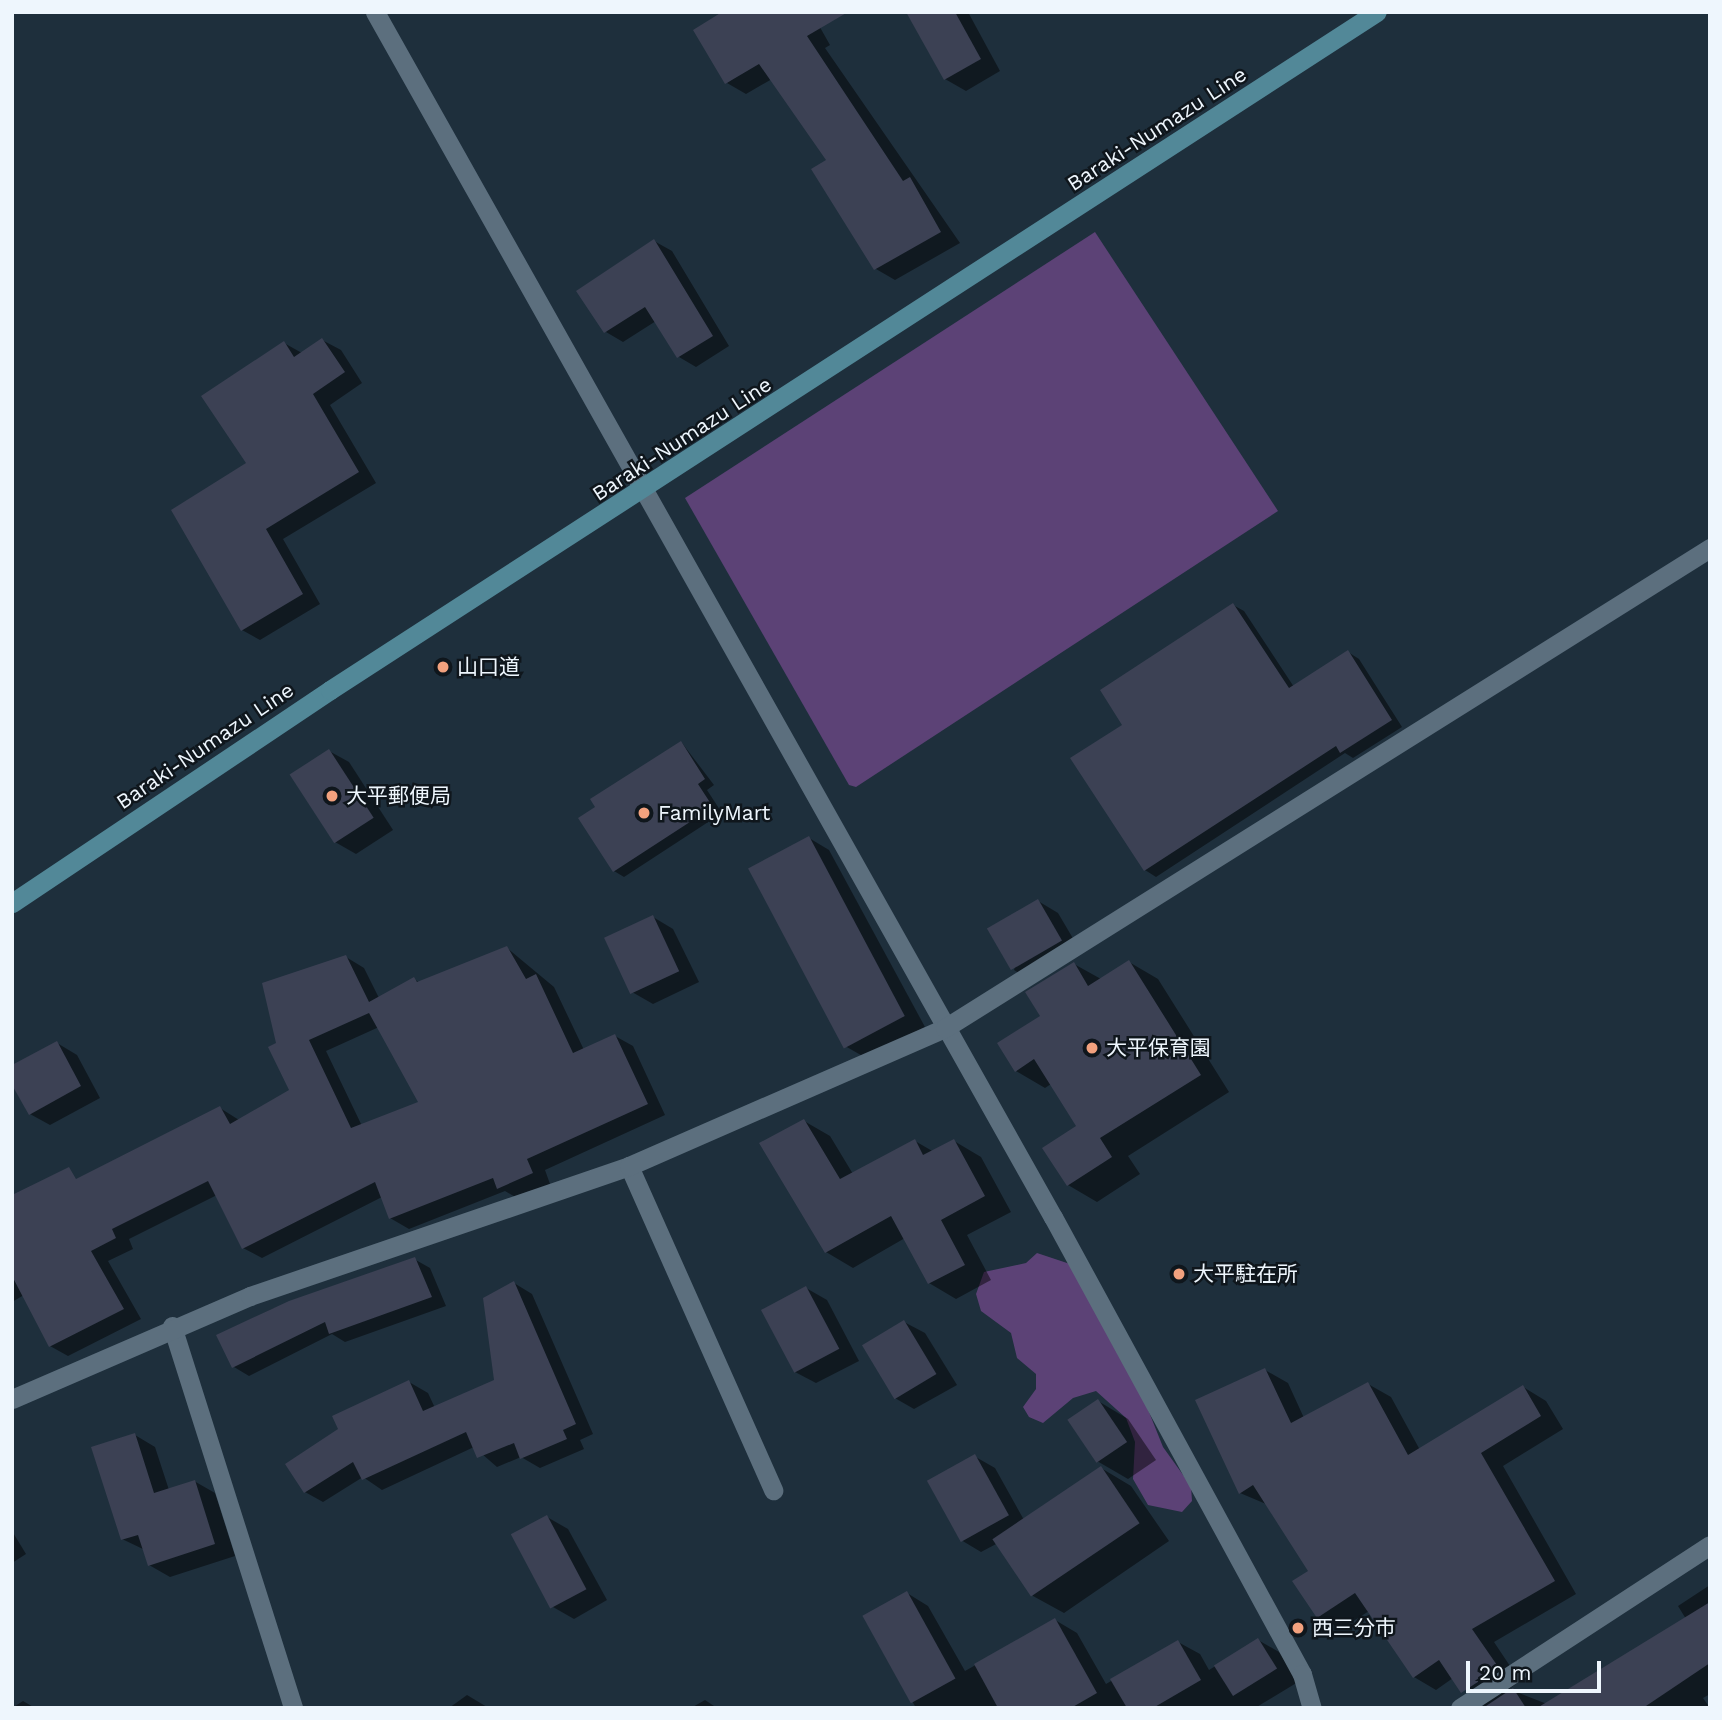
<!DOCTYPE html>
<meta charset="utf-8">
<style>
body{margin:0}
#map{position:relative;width:1722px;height:1720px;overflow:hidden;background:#1e2f3c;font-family:"Work Sans","Noto Sans JP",sans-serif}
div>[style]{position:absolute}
.green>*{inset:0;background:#5c4276}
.shadow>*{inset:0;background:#0007}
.building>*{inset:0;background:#3c4154;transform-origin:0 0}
.minor>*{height:19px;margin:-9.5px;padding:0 9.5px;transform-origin:9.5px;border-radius:9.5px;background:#5c6f7e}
.secondary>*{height:19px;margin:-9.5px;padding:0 9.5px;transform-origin:9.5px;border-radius:9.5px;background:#528898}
.dots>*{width:19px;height:19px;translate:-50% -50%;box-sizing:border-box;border:4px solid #0f161c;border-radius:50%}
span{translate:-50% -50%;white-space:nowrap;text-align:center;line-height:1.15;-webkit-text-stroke:5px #0f161c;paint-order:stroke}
.street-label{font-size:21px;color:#eef6fd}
.poi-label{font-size:21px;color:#eef6fd}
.left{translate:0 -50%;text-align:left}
.frame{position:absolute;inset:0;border:14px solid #eef6fd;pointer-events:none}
.scale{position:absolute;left:1466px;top:1661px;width:135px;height:32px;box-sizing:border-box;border:4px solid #eef6fd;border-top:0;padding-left:9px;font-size:21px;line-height:24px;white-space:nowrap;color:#eef6fd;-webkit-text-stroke:5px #0f161c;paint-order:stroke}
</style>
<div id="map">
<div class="green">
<i style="clip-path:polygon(1095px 232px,1278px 511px,856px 787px,849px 785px,685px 498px)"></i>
<i style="clip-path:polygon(1037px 1253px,1070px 1264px,1143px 1397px,1163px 1447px,1191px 1486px,1192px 1501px,1182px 1512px,1148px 1505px,1133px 1479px,1135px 1442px,1126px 1418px,1096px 1391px,1073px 1398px,1043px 1423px,1029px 1417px,1023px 1407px,1036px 1389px,1036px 1374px,1017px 1358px,1011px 1333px,981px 1311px,976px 1294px,984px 1272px,1026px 1263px)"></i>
</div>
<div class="shadow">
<i style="clip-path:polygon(915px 12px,968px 12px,1000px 71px,966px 91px,945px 79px)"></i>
<i style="clip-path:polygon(817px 22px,830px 45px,825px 48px,960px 243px,895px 280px,876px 269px,829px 160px,772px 79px,746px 94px,727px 83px)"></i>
<i style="clip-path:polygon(654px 241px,672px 251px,729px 346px,696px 367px,679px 357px,656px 321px,623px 342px,606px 332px)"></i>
<i style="clip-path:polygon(322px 340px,341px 350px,362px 383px,330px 405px,376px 483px,283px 539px,320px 604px,260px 640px,242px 630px,284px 343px,302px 353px)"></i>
<i style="clip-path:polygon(1233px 605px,1244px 611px,1294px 687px,1348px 652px,1359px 659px,1402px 727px,1353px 758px,1345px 753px,1156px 877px,1145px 870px,1124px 725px)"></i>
<i style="clip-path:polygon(682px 743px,714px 785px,707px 790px,722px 813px,624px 877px,614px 871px)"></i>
<i style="clip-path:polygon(329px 751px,349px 762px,393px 830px,356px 854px,335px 842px)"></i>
<i style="clip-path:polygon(809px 838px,829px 850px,925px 1027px,866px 1058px,845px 1046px)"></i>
<i style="clip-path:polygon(1038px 901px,1058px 913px,1081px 952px,1034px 982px,1014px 970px)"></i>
<i style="clip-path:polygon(653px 917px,673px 929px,699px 982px,653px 1004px,632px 992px)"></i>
<i style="clip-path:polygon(evenodd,507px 948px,554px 987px,584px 1050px,615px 1036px,633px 1046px,665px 1115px,545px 1170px,550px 1184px,517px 1198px,505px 1191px,409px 1229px,390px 1218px,382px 1197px,262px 1258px,243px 1248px,217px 1195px,129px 1239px,133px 1249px,108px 1261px,141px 1319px,68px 1356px,50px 1346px,24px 1295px,12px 1302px,12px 1230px,220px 1108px,239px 1120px,291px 1090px,278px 1044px,346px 957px,364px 968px,379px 998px,414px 979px,420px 983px,507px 948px,379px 1027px,420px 1103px,362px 1126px,326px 1051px,379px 1027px)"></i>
<i style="clip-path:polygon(1129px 962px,1158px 979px,1229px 1092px,1128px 1156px,1140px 1174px,1097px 1202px,1068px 1185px,1078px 1127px,1051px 1084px,1045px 1088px,1016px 1071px,1074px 964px,1101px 979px)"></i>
<i style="clip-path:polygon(57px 1043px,77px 1055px,100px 1098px,50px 1125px,30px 1114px)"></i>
<i style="clip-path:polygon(804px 1121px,830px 1136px,853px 1174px,915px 1141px,934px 1152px,954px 1141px,981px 1157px,1011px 1212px,967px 1235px,991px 1280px,956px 1299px,929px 1283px,905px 1238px,853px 1268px,826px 1252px)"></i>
<i style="clip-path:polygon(414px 1259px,430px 1268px,446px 1306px,345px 1342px,332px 1334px,249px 1376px,234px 1367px,219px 1336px,272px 1309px)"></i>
<i style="clip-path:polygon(514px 1283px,532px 1294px,593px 1434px,580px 1440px,584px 1449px,540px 1468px,521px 1457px,497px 1467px,474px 1447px,382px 1490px,363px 1477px,323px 1502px,305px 1492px,409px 1382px,428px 1393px,435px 1408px,496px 1381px)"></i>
<i style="clip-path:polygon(806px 1288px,827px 1300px,859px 1361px,816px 1383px,795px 1372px)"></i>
<i style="clip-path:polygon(904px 1322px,925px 1333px,957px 1385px,914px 1409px,893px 1397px)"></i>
<i style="clip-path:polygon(1265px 1370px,1288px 1383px,1304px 1418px,1368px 1384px,1391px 1397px,1420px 1450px,1523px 1387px,1546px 1401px,1563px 1429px,1503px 1466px,1576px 1594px,1494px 1642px,1520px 1681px,1509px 1689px,1547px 1704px,1686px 1619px,1678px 1606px,1710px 1585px,1710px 1694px,1703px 1698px,1710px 1708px,1486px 1708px,1453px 1678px,1436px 1690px,1414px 1677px,1369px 1611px,1341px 1629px,1318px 1616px,1310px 1571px,1266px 1504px,1240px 1493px)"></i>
<i style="clip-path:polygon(1098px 1401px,1128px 1419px,1156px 1460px,1128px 1479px,1097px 1461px)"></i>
<i style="clip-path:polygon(135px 1435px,155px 1447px,169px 1490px,194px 1481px,215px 1493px,235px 1556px,170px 1577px,149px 1565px,145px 1550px,122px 1539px)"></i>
<i style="clip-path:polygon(974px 1456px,995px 1468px,1024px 1520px,1101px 1468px,1131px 1486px,1169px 1541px,1064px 1613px,1033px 1596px,998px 1543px,981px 1552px,961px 1540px)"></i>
<i style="clip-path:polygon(547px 1517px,568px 1529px,607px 1600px,574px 1619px,553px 1607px)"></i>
<i style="clip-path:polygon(12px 1531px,26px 1554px,12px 1563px)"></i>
<i style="clip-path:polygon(907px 1593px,928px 1606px,965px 1671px,1055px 1620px,1077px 1633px,1106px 1684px,1178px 1642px,1200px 1654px,1209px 1670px,1258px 1640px,1279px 1652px,1298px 1682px,1255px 1708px,916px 1708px,865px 1617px)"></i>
<i style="clip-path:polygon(467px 1695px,487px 1707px,488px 1708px,449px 1708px)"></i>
<i style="clip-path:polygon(705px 1700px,717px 1708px,691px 1708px)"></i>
<i style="clip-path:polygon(23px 1701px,35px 1708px,12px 1708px)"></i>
</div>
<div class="building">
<i style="clip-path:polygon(722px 12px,848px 12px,807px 36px,903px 181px,910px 177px,941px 232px,874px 270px,811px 169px,826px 160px,759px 64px,725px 84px,693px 30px)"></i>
<i style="clip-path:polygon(906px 12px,955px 12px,981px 59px,944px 80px)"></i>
<i style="clip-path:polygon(654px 239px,713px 336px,677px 358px,645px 307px,604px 333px,576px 291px)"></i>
<i style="clip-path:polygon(322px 338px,345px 372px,313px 394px,359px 472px,266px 529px,303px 594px,241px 631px,171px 510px,246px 463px,201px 396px,284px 341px,294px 357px)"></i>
<i style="clip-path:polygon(1233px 603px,1289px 688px,1348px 650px,1392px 720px,1340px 753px,1336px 746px,1144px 871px,1070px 758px,1122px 725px,1100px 690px)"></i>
<i style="clip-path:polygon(681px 741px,705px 779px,698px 784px,713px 807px,613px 872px,578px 818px,595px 807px,590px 799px)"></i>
<i style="left:329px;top:749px;width:82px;height:47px;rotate:57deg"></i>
<i style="left:809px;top:836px;width:204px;height:69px;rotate:62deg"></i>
<i style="left:1038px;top:899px;width:48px;height:59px;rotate:60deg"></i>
<i style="left:653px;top:915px;width:62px;height:54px;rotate:65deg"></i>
<i style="clip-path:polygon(evenodd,507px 946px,526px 979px,536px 974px,573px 1053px,615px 1034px,648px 1104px,527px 1159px,533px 1173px,497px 1189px,493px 1178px,389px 1219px,375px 1182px,242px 1249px,208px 1181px,112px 1229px,116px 1238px,91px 1251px,124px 1309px,49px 1347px,12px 1276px,12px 1195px,69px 1167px,76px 1179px,220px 1106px,230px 1124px,289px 1090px,268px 1047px,276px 1043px,262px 983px,346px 955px,369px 1002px,414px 977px,417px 982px,507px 946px,369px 1013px,418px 1102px,351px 1128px,309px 1040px,369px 1013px)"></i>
<i style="clip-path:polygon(1129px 960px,1201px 1075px,1100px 1138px,1112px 1157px,1067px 1186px,1042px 1148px,1076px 1126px,1034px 1059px,1015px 1072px,997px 1043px,1040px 1016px,1025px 992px,1074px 962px,1088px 986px)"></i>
<i style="clip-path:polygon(57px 1041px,81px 1086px,29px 1115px,12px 1085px,12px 1065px)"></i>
<i style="clip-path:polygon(804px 1119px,840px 1179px,915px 1139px,923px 1155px,954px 1139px,985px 1196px,941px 1220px,965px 1265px,928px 1284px,891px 1216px,825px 1253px,759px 1143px)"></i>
<i style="clip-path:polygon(415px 1257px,432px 1297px,329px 1334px,325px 1322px,232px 1368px,216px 1335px,289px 1301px)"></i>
<i style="clip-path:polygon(514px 1281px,576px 1424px,563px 1430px,567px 1439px,520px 1459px,514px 1443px,477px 1458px,466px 1432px,362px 1480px,353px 1462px,304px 1493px,285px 1464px,338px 1429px,332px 1416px,409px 1380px,423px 1411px,494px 1380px,483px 1298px)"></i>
<i style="left:806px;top:1286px;width:71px;height:51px;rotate:62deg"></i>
<i style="left:904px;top:1320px;width:63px;height:49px;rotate:59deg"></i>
<i style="clip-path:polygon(1265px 1368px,1291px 1423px,1368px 1382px,1408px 1455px,1523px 1385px,1541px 1416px,1481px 1453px,1555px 1581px,1472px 1629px,1499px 1668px,1461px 1693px,1439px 1660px,1413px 1678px,1355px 1593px,1317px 1618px,1292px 1581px,1308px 1571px,1253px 1485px,1239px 1494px,1195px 1400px)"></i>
<i style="left:1098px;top:1399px;width:52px;height:37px;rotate:56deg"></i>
<i style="clip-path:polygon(135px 1433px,154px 1493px,195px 1480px,215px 1544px,148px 1566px,138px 1535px,121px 1540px,91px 1447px)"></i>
<i style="left:975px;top:1454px;width:70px;height:55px;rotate:61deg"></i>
<i style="left:1101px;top:1466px;width:69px;height:131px;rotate:56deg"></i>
<i style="left:547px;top:1515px;width:84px;height:41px;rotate:62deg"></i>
<i style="left:907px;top:1591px;width:100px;height:51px;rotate:61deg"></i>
<i style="clip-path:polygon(1710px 1602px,1710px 1663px,1643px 1708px,1537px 1708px)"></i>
<i style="clip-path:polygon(1055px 1618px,1097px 1693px,1071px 1708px,998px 1708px,974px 1664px)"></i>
<i style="left:1258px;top:1638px;width:36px;height:52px;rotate:58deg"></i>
<i style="clip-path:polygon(1178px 1640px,1201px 1680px,1153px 1708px,1127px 1708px,1110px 1679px)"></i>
<i style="clip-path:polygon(1513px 1688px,1526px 1708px,1483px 1708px)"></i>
</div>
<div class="minor">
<i style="left:375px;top:12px;width:1383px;rotate:60.64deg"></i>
<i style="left:1053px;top:1217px;width:520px;rotate:61.42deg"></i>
<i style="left:1302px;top:1674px;width:35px;rotate:74deg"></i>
<i style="left:629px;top:1166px;width:355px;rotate:66deg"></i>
<i style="left:172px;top:1326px;width:401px;rotate:72.4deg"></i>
<i style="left:12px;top:1399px;width:259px;rotate:-23.4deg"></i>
<i style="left:250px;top:1296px;width:401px;rotate:-18.9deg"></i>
<i style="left:629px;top:1166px;width:345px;rotate:-23.6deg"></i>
<i style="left:945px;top:1028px;width:903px;rotate:-32.11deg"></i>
<i style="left:1460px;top:1708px;width:298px;rotate:-33.1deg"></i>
</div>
<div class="secondary">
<i style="left:12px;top:903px;width:383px;rotate:-33.8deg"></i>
<i style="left:330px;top:690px;width:1247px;rotate:-32.93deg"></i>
</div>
<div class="dots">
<i style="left:443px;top:667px;background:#f2a17e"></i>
<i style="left:332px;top:796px;background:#f2a17e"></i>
<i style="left:644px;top:813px;background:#f2a17e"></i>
<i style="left:1092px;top:1048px;background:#f2a17e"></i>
<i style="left:1179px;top:1274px;background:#f2a17e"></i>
<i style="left:1298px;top:1628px;background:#f2a17e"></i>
</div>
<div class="street-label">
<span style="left:1157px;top:129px;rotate:-33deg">Baraki-Numazu Line</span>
<span style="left:682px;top:439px;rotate:-33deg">Baraki-Numazu Line</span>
<span style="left:205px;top:746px;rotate:-34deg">Baraki-Numazu Line</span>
</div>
<div class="poi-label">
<span class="left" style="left:457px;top:667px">山口道</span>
<span class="left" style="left:346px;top:796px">大平郵便局</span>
<span class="left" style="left:658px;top:813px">FamilyMart</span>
<span class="left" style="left:1106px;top:1048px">大平保育園</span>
<span class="left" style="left:1193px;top:1274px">大平駐在所</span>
<span class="left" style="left:1312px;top:1628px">西三分市</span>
</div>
<div class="frame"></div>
<div class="scale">20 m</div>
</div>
